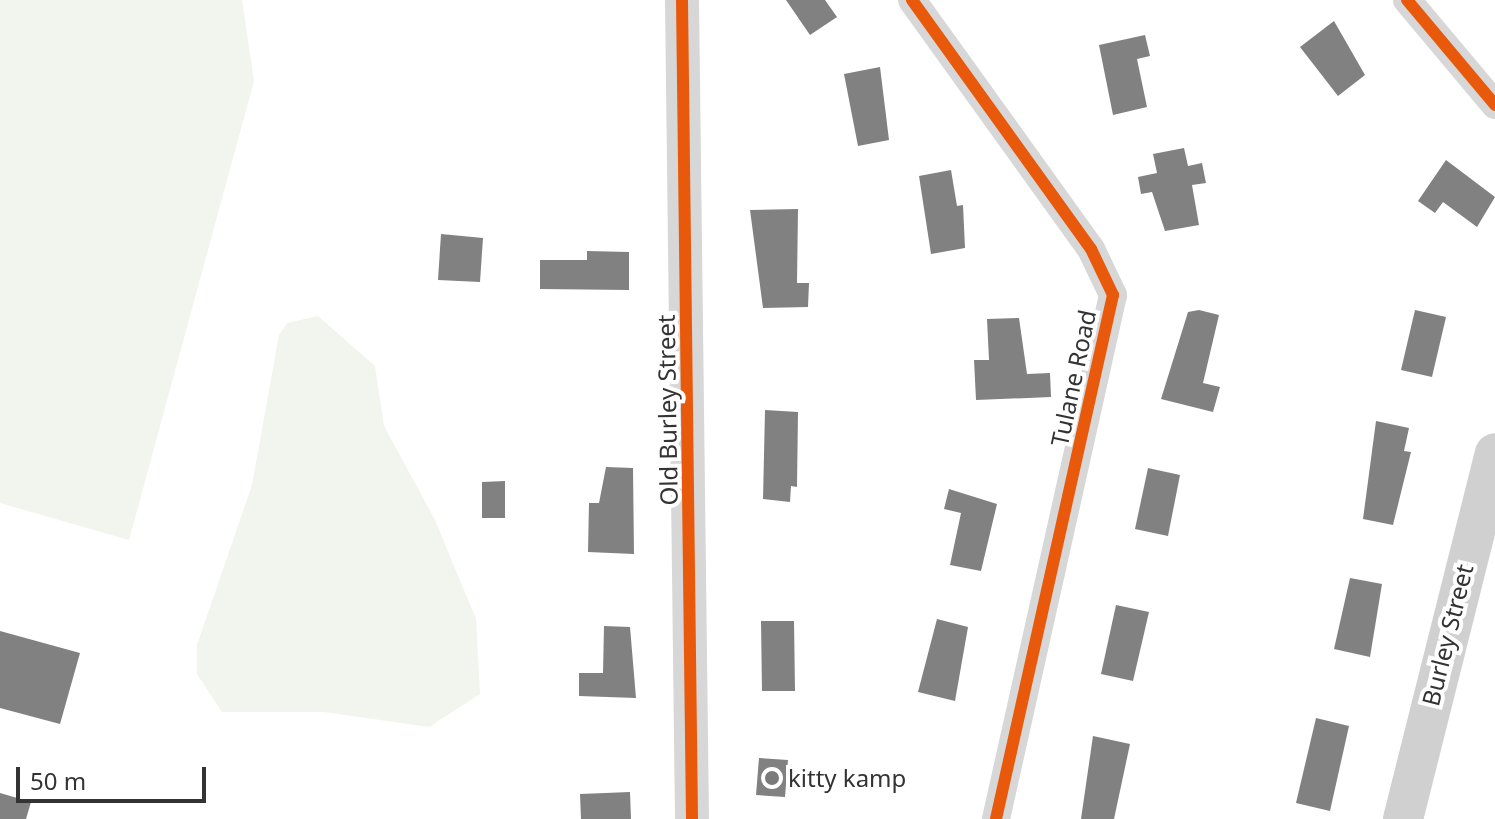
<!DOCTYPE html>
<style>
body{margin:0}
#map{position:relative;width:1495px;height:819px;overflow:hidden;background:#fff;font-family:"Noto Sans",sans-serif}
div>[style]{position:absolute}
.green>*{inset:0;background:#f1f5ed}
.building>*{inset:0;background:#818181}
.minor>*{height:28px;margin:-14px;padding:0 14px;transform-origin:14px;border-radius:14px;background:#d7d7d7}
.tertiary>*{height:34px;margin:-17px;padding:0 17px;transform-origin:17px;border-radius:17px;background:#d7d7d7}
.secondary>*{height:40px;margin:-20px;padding:0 20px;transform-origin:20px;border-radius:20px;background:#d0d0d0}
.cycleway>*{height:12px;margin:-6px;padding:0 6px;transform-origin:6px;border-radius:6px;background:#e8590c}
.dots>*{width:22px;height:22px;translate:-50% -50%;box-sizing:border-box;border:4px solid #fff;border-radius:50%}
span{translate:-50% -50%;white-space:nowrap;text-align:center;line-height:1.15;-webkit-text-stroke:8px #fff;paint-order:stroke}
.street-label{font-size:24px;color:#333}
.poi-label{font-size:24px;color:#333}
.left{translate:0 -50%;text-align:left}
.scale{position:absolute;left:16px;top:767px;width:190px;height:36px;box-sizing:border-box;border:4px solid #333;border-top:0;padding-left:10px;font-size:24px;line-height:28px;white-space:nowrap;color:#333;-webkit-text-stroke:6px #fff;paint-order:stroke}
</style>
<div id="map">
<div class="green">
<i style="clip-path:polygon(0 0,242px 0,254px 81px,129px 540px,0 503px)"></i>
<i style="clip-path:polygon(318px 316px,375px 366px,384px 426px,435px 520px,476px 619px,480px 694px,429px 727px,324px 712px,222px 712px,197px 674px,197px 645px,252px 485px,279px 335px,287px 323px)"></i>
</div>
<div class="building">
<i style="clip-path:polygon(786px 0,825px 0,837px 17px,810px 35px)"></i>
<i style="clip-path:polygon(1334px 21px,1365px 75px,1338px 96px,1300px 47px)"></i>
<i style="clip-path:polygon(1145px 35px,1150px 56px,1137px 59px,1147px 107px,1113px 115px,1099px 45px)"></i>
<i style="clip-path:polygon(880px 67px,889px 140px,858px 146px,844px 74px)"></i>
<i style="clip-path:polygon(1184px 148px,1188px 166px,1202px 163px,1206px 183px,1192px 185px,1199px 225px,1165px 231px,1152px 192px,1141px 194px,1138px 177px,1157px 173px,1153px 154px)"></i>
<i style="clip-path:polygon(1446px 160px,1495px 197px,1477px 227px,1443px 202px,1435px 213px,1418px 201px)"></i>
<i style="clip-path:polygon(951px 170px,957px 206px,963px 205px,965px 248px,931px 254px,919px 176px)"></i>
<i style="clip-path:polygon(798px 209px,797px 283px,809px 283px,808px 307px,763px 308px,750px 210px)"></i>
<i style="clip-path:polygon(441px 234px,483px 238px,480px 282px,438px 280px)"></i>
<i style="clip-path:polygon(587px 251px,629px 252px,629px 290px,540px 289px,540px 260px,587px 260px)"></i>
<i style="clip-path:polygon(1199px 310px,1219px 315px,1203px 383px,1220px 387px,1213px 412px,1161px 399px,1188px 312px)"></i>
<i style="clip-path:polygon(1415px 310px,1446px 317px,1432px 377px,1401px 370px)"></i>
<i style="clip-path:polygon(1019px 318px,1027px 374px,1050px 373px,1051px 397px,976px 400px,974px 360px,989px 360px,987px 319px)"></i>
<i style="clip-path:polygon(765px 410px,798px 412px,797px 487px,791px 486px,790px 502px,763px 499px)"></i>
<i style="clip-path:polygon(1376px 421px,1409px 428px,1404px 451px,1411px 452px,1393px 525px,1363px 519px)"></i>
<i style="clip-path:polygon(606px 467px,633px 468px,634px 554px,588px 552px,589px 503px,599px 503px)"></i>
<i style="clip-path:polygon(1148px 468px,1180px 475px,1168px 536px,1135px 529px)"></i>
<i style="clip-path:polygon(505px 481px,505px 518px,482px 518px,482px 482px)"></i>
<i style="clip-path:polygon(949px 489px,997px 504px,981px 571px,950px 565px,961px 513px,944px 509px)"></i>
<i style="clip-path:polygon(1350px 578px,1382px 584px,1370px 657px,1334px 649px)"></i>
<i style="clip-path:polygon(1116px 605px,1149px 612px,1133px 681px,1101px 674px)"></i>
<i style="clip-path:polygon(937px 619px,968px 627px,955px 701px,918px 692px)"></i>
<i style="clip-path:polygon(761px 621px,794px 621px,795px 691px,762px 691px)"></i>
<i style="clip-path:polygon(604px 626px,630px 627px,636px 698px,579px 696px,579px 673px,603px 673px)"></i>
<i style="clip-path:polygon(0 631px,80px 653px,60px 724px,0 708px)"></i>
<i style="clip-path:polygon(1316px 718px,1349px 726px,1330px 811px,1296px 803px)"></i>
<i style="clip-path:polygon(1093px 736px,1130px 744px,1114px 819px,1081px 819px)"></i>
<i style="clip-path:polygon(759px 758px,788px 760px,785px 797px,756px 795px)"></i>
<i style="clip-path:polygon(630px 792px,631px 819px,581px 819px,580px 794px)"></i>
<i style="clip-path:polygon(0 793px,31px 802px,26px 819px,0 819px)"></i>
</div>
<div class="minor">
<i style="left:912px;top:0;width:307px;rotate:54.3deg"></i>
<i style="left:1091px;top:249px;width:51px;rotate:64.4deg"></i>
<i style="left:1113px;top:295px;width:537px;rotate:102.59deg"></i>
<i style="left:1407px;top:0;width:137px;rotate:50deg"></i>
</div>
<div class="tertiary">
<i style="left:682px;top:0;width:819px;rotate:89.3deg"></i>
</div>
<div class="secondary">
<i style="left:1403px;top:819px;width:377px;rotate:-75.9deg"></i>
</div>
<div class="cycleway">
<i style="left:682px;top:0;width:819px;rotate:89.3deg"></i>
<i style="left:912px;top:0;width:307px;rotate:54.3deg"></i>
<i style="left:1091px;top:249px;width:51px;rotate:64.4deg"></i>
<i style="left:1113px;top:295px;width:537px;rotate:102.59deg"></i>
<i style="left:1407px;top:0;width:137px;rotate:50deg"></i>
</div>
<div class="dots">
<i style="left:772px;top:778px;background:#7a7a7a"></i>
</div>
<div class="street-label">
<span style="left:1073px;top:378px;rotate:-78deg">Tulane Road</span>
<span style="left:667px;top:410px;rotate:-91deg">Old Burley Street</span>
<span style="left:1447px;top:635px;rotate:-76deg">Burley Street</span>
</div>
<div class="poi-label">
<span class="left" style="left:788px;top:778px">kitty kamp</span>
</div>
<div class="scale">50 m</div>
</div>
